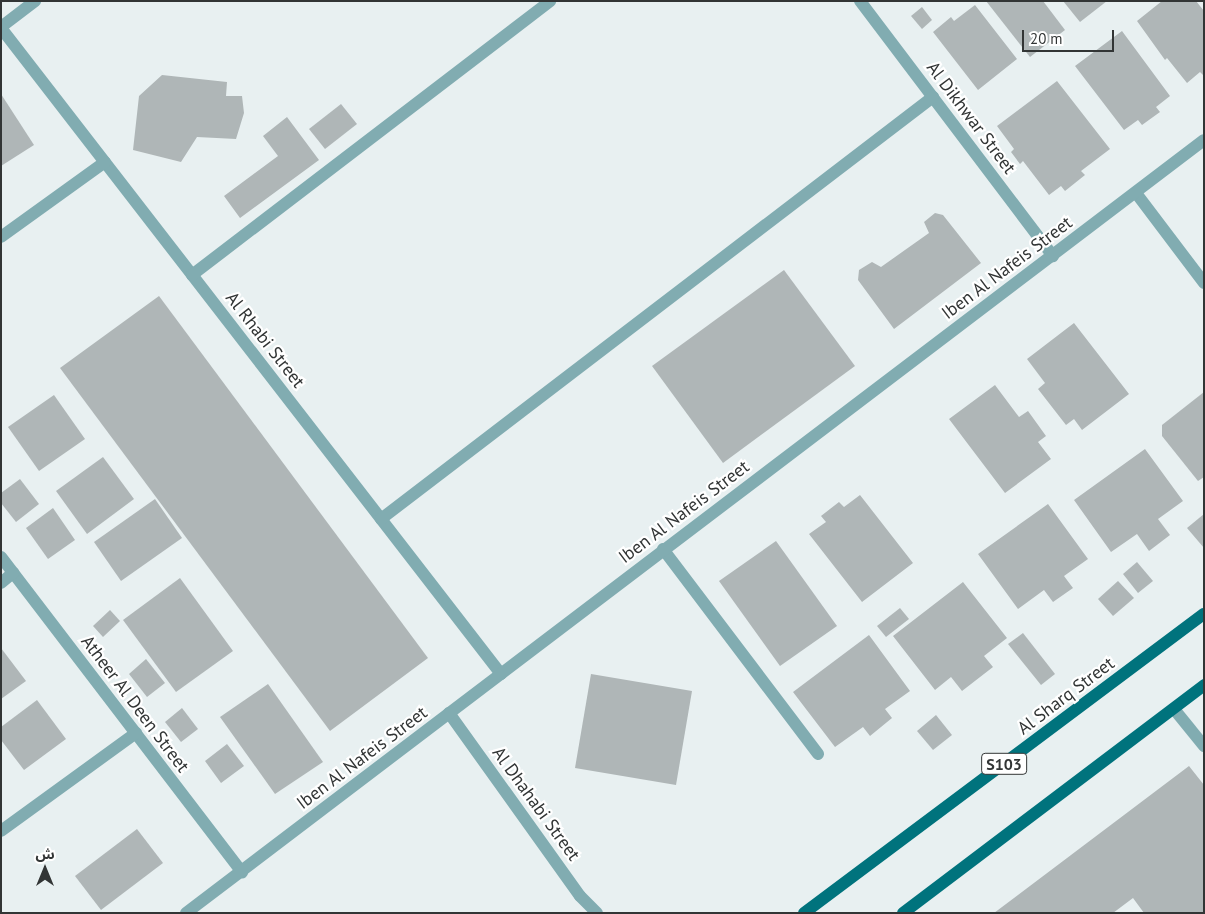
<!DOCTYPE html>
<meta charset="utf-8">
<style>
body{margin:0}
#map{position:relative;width:1205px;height:914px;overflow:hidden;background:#e8f0f1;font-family:"PT Sans","Noto Sans Arabic",sans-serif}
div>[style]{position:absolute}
.building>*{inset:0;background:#afb6b7}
.service>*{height:12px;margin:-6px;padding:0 6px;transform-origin:6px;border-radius:6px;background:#81acb1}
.minor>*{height:12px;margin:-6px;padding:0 6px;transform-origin:6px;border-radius:6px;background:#81acb1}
.primary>*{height:12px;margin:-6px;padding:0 6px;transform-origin:6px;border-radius:6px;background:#00737d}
span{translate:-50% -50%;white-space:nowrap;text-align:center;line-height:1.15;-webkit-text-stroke:4.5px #fff;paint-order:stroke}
.shield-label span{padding:1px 4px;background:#fff;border:1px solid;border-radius:4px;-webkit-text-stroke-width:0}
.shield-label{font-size:16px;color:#323535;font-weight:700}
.street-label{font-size:18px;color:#323535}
.frame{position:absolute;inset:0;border:2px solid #323535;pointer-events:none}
.north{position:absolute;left:20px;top:844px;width:50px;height:50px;-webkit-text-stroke:4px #fff;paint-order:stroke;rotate:0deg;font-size:14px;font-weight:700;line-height:20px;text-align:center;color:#323535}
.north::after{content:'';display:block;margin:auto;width:18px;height:22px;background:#323535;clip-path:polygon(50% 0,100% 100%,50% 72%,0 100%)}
.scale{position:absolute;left:1022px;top:30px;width:92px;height:22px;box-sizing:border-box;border:2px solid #323535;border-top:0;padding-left:6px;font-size:15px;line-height:18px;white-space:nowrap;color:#323535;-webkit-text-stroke:4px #fff;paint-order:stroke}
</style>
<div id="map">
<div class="building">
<i style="clip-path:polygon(986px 1px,1043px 1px,1065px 30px,1030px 57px)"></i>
<i style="clip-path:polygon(1063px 1px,1107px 1px,1080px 22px)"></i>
<i style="clip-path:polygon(1162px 1px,1196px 1px,1204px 11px,1204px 76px,1200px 72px,1187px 83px,1167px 58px,1165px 60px,1137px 21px)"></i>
<i style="clip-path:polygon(975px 5px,1017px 59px,978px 90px,933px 32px,951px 17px,954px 21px)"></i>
<i style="clip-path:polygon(922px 7px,932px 20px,922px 29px,911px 16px)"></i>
<i style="clip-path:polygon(1122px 31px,1170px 96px,1156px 107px,1160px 112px,1142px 125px,1138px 120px,1124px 130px,1075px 66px)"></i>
<i style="clip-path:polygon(162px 75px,227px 82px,226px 96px,242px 96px,244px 113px,236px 139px,197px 137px,181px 162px,133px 150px,139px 96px)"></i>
<i style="clip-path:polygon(1057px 81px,1110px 149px,1081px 171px,1085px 175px,1065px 191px,1061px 186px,1049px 195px,1023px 161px,1020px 164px,1011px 152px,1014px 149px,997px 126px)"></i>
<i style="clip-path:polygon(1px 94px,34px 145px,1px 166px)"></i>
<i style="clip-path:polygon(341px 104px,357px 124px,325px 149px,309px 129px)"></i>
<i style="clip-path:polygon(287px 117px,319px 160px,240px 218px,224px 196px,278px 156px,263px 136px)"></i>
<i style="clip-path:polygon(935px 213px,943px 215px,981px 263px,894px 329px,858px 280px,859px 270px,872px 262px,881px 267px,929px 233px,924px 222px)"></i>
<i style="clip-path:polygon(784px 270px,855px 366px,723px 463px,652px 366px)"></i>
<i style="clip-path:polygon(159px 296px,428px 658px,330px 731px,60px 368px)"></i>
<i style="clip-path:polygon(1074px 323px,1129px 394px,1082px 430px,1074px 419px,1066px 425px,1038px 389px,1045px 383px,1027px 359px)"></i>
<i style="clip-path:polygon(995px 385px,1019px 417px,1028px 411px,1046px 436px,1038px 442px,1051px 459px,1005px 493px,949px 419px)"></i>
<i style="clip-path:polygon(1204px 392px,1204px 477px,1198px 481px,1162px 436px,1162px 425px)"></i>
<i style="clip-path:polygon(54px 395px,85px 439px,39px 471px,8px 427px)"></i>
<i style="clip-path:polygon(1145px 449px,1183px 501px,1158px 519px,1170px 535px,1149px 551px,1137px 534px,1111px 552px,1074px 500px)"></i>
<i style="clip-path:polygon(103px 457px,134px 499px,87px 534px,56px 491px)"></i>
<i style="clip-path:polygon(20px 479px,39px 504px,16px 522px,1px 503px,1px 493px)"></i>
<i style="clip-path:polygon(860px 495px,913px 563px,862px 602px,809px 534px,826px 522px,821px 516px,839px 502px,844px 507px)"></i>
<i style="clip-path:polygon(155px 499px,182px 538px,121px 581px,94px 542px)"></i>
<i style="clip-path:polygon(1048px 504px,1088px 559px,1064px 576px,1073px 588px,1053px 602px,1044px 590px,1018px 609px,978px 554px)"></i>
<i style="clip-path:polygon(53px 508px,75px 540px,48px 559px,26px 528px)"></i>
<i style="clip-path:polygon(1204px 514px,1204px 548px,1187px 528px)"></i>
<i style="clip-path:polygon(776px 541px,837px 626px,780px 666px,719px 581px)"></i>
<i style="clip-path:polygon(1137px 562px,1153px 581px,1138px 593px,1123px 574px)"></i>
<i style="clip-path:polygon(180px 578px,233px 651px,176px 692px,123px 620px)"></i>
<i style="clip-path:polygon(1118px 581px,1134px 598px,1113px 616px,1098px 599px)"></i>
<i style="clip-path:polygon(963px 582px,1007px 638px,984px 656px,993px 667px,962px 691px,951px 677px,935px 690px,893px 636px)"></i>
<i style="clip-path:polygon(900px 608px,909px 619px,886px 637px,877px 626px)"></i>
<i style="clip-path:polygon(110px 610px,120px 621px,103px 637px,93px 626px)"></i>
<i style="clip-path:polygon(1023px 633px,1055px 674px,1041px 685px,1008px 644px)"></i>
<i style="clip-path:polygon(869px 635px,910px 691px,885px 709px,892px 718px,870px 736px,863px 727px,835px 747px,793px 692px)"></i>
<i style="clip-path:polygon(1px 648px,26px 681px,1px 699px)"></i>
<i style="clip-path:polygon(146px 659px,165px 683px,147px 697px,129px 674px)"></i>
<i style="clip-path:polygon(591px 674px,692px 691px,676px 785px,575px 768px)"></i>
<i style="clip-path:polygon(268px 684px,323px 762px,275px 794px,220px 717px)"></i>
<i style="clip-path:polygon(37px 700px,66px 739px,24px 770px,1px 740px,1px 727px)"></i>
<i style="clip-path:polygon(182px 708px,198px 729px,181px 742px,165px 722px)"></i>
<i style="clip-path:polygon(936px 715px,952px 735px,933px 750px,917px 731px)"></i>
<i style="clip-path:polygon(227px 744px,244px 766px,221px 783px,205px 761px)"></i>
<i style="clip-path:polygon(1189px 766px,1204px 785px,1204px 913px,1144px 913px,1133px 898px,1113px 913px,994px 913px)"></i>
<i style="clip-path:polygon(137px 829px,163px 863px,101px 910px,75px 876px)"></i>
</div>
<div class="service">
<i style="left:663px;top:549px;width:257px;rotate:52.9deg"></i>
</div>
<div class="minor">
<i style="left:860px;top:1px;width:320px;rotate:52.9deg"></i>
<i style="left:1px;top:27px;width:43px;rotate:-37.4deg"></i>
<i style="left:1px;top:28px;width:817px;rotate:52.26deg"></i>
<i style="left:1136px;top:193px;width:113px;rotate:52.9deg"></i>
<i style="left:1px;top:237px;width:128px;rotate:-35.8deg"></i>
<i style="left:192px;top:275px;width:451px;rotate:-37.4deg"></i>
<i style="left:381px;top:519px;width:695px;rotate:-37.4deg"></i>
<i style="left:1px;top:557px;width:397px;rotate:52.6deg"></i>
<i style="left:1px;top:583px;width:16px;rotate:-40deg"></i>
<i style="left:1174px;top:709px;width:48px;rotate:51deg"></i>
<i style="left:449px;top:713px;width:225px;rotate:54.4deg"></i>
<i style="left:580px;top:896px;width:24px;rotate:45deg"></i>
<i style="left:1px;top:831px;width:167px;rotate:-36deg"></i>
<i style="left:186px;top:913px;width:1278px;rotate:-37.21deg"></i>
</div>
<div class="primary">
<i style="left:804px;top:913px;width:499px;rotate:-36.8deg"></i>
<i style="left:903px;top:913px;width:378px;rotate:-37.1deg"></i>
</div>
<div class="shield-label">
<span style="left:1004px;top:764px">S103</span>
</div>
<div class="street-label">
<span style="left:971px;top:118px;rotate:53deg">Al Dikhwar Street</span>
<span style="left:1007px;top:268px;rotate:-37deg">Iben Al Nafeis Street</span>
<span style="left:265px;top:340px;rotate:52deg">Al Rhabi Street</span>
<span style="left:684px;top:512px;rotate:-37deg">Iben Al Nafeis Street</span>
<span style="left:1066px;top:696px;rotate:-37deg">Al Sharq Street</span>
<span style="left:135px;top:704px;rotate:53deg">Atheer Al Deen Street</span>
<span style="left:362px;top:758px;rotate:-37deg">Iben Al Nafeis Street</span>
<span style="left:536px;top:804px;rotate:54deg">Al Dhahabi Street</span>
</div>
<div class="frame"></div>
<div class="north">ش</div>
<div class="scale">20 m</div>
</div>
